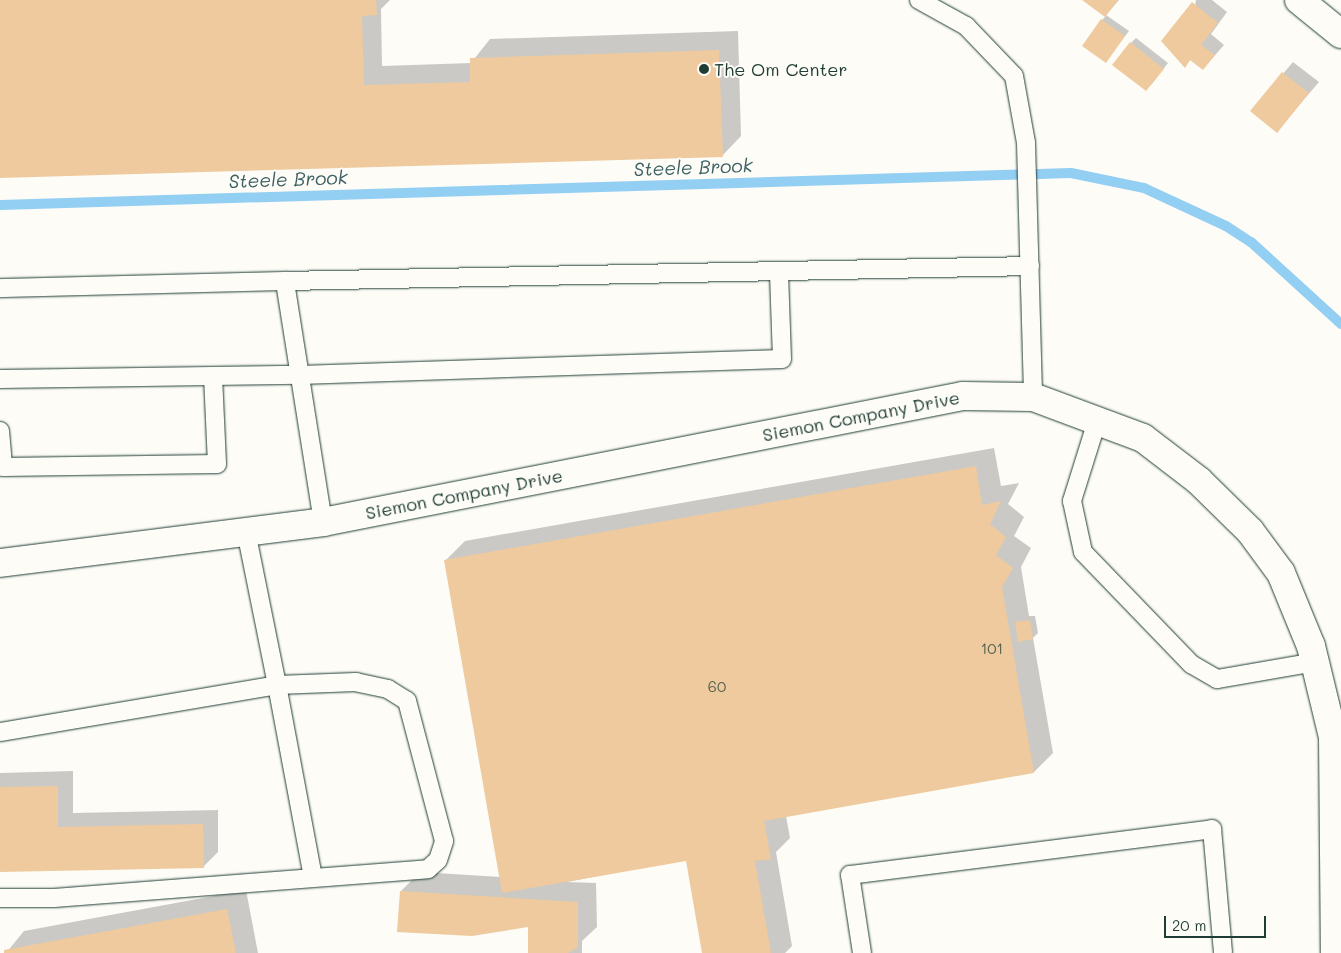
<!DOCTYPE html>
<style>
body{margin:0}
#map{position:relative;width:1341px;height:953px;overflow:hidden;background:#fdfcf7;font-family:Mali,sans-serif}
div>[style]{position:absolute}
.shadow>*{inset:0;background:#0003}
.stream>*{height:10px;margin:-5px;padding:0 5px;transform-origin:5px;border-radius:5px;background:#93cef3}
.building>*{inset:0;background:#eeca9e}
.roads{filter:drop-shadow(0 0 1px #1f3d34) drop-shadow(0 0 1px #1f3d34)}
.lane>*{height:18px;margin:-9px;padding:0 9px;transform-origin:9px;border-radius:9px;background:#fdfcf7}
.street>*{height:28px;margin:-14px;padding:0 14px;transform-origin:14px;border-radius:14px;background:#fdfcf7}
.dots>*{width:14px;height:14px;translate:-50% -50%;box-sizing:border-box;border:2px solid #fdfcf7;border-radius:50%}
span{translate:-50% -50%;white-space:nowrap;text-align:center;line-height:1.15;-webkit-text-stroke:4px #fdfcf7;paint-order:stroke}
.number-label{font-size:15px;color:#53604e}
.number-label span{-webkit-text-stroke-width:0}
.poi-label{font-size:18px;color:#1f3d34}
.left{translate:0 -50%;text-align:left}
.street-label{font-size:18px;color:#1f3d34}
.water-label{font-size:19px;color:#3c6164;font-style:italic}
.scale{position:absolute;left:1164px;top:916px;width:102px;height:22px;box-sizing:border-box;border:2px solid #1f3d34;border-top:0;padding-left:6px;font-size:15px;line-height:18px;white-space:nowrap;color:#1f3d34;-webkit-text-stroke:4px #fdfcf7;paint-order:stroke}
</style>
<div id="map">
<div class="shadow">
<i style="clip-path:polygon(0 0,390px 0,381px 9px,382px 66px,471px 63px,490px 39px,738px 31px,741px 136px,722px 156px,0 177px)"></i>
<i style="clip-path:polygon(1084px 0,1119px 0,1106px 15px,1129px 31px,1106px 61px,1102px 20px,1106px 16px)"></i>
<i style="clip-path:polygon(1196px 0,1212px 0,1227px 12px,1211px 34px,1224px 45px,1203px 69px,1191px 59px,1185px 66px)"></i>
<i style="clip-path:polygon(1136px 38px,1168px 63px,1151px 85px,1131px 43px)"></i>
<i style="clip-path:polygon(1293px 62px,1319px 82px,1277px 131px,1252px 110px)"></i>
<i style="clip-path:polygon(994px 448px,1001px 486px,1019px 483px,1008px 504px,1024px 517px,1014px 536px,1031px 548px,1021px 567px,1029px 616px,1035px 616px,1038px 633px,1033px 638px,1053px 753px,1034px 772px,786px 816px,790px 838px,776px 852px,792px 946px,785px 953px,703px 953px,687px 859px,567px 882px,596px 883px,597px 927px,582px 941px,582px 953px,529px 953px,529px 926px,401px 891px,420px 872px,501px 877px,446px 560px,465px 541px)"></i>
<i style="clip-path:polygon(73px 771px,73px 813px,218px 810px,218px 852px,203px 867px,0 871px,0 773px)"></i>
<i style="clip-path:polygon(246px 890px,258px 953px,6px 953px,24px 931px)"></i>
</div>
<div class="stream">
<i style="left:0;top:205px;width:1071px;rotate:-1.71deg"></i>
<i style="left:1071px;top:173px;width:75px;rotate:11.6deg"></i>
<i style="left:1144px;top:188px;width:90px;rotate:24.9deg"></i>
<i style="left:1226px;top:226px;width:30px;rotate:33deg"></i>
<i style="left:1251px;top:242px;width:122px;rotate:42.3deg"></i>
</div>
<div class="building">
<i style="clip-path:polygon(0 0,376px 0,377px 15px,362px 16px,364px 85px,470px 82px,470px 58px,719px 50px,723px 157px,0 178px)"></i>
<i style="clip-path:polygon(1082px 0,1118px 0,1105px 17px)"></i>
<i style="clip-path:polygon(1192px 2px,1218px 23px,1201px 45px,1215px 55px,1203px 70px,1190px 60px,1185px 68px,1161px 41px)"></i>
<i style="clip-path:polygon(1101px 19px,1125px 36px,1106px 63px,1082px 46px)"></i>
<i style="clip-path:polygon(1130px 42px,1164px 69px,1146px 91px,1112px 65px)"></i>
<i style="clip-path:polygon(1282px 72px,1309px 93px,1277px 133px,1250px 111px)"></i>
<i style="clip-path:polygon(976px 466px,982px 505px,1001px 501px,990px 524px,1006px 537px,996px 555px,1013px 568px,1002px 587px,1034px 773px,764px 821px,771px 859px,755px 861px,771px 953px,702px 953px,686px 861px,502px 893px,444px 560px)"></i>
<i style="clip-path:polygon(1030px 620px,1033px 639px,1018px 642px,1015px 622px)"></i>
<i style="clip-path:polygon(58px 786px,58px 827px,203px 824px,204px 868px,0 872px,0 787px)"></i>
<i style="clip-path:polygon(400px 891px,578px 902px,578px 947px,568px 953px,528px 953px,528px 927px,472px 936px,397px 932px)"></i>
<i style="clip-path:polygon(227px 909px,236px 953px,4px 953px,4px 950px)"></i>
</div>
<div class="roads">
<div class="lane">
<i style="left:919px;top:0;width:54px;rotate:29deg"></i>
<i style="left:966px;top:26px;width:69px;rotate:46.2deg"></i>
<i style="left:1014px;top:76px;width:68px;rotate:79.8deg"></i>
<i style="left:1026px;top:143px;width:254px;rotate:88.4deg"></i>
<i style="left:0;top:288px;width:285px;rotate:-1.4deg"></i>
<i style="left:0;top:379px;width:300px;rotate:-0.8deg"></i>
<i style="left:300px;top:375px;width:482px;rotate:-1.9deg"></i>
<i style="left:782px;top:359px;width:88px;rotate:-92deg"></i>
<i style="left:1097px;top:421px;width:84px;rotate:107.4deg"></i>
<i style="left:1072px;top:501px;width:52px;rotate:77.8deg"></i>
<i style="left:1083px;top:552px;width:156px;rotate:46deg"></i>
<i style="left:1191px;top:664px;width:30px;rotate:30deg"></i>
<i style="left:1217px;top:679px;width:99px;rotate:-9.8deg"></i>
<i style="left:0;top:431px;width:36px;rotate:85deg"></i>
<i style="left:3px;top:467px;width:214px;rotate:-0.8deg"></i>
<i style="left:217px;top:464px;width:87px;rotate:-92.6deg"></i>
<i style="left:323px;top:522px;width:244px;rotate:-99deg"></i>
<i style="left:285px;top:281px;width:745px;rotate:-1.15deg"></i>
<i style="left:0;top:732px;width:281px;rotate:-9.6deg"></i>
<i style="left:277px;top:685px;width:157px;rotate:-101.4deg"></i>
<i style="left:0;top:898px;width:54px"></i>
<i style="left:54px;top:898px;width:375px;rotate:-4.4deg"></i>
<i style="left:428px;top:869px;width:13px;rotate:-42deg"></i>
<i style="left:438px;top:860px;width:20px;rotate:-72deg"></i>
<i style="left:444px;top:841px;width:145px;rotate:-104.8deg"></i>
<i style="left:407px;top:701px;width:22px;rotate:-148deg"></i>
<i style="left:388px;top:689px;width:33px;rotate:-168deg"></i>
<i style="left:356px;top:682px;width:79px;rotate:177.8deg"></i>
<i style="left:277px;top:685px;width:196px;rotate:79.4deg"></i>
<i style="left:862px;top:953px;width:79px;rotate:-98.7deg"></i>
<i style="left:850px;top:875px;width:365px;rotate:-7.2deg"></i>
<i style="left:1212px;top:829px;width:124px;rotate:84.9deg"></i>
</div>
<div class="street">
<i style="left:1299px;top:0;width:54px;rotate:39deg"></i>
<i style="left:0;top:563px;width:326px;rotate:-7.2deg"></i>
<i style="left:323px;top:522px;width:652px;rotate:-11.14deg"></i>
<i style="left:963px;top:396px;width:70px;rotate:0.8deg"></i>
<i style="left:1033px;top:397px;width:117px;rotate:20.4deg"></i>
<i style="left:1143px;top:438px;width:71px;rotate:37.5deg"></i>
<i style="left:1199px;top:481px;width:71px;rotate:44.4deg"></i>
<i style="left:1250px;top:531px;width:52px;rotate:53.6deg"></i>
<i style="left:1281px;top:573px;width:79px;rotate:67.7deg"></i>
<i style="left:1311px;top:646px;width:94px;rotate:76.4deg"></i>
<i style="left:1333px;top:737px;width:216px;rotate:89.5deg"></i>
</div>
</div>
<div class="dots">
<i style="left:704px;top:69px;background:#1f3d34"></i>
</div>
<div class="number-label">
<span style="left:992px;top:649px">101</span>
<span style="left:717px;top:687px">60</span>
</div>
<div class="poi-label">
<span class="left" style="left:714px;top:69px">The Om Center</span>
</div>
<div class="street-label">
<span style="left:861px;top:416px;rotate:-11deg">Siemon Company Drive</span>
<span style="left:464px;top:494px;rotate:-11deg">Siemon Company Drive</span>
</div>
<div class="water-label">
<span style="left:693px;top:167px;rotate:-2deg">Steele Brook</span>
<span style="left:288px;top:179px;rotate:-2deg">Steele Brook</span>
</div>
<div class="scale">20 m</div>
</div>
